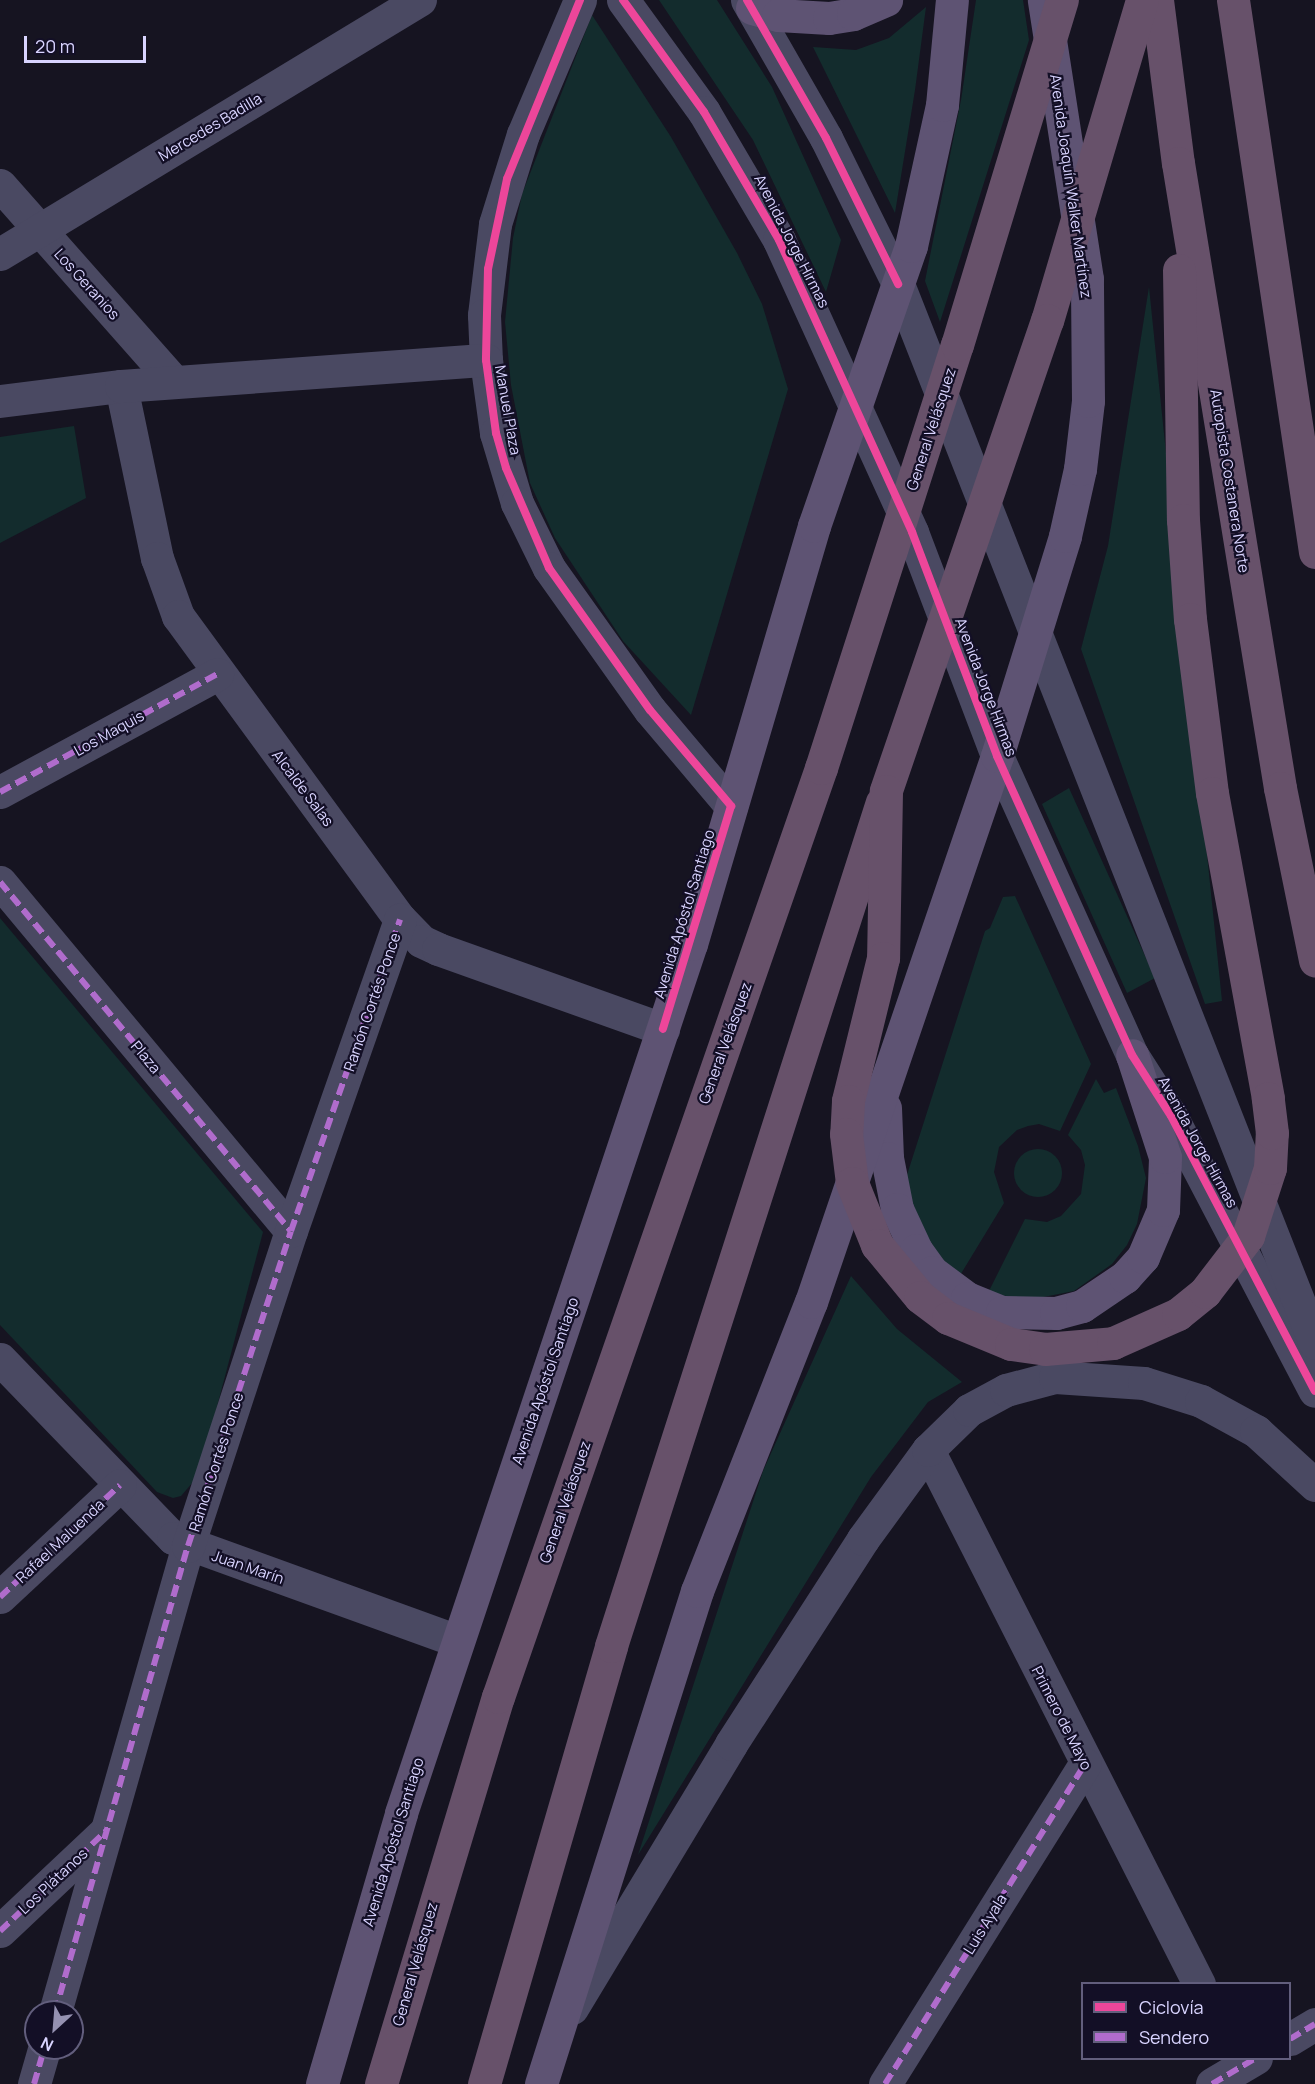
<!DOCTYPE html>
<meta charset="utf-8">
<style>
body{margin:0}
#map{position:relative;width:1315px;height:2084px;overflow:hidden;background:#161421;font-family:Manrope,sans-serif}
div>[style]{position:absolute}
.green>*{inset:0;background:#132c2d}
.round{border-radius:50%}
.minor>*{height:33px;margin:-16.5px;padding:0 16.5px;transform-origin:16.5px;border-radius:16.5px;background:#4a4962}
.major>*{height:33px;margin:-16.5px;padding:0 16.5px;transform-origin:16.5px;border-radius:16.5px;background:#5e5373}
.highway>*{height:33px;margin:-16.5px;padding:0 16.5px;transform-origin:16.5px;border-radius:16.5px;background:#67516a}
.highway-bridge>*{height:33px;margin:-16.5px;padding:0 16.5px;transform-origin:16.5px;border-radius:16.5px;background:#67516a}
.quiet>*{height:6px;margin-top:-3px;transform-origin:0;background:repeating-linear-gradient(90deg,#b06ccc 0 12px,transparent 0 18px)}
.cycleway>*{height:8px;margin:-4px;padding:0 4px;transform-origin:4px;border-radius:4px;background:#ed469a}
span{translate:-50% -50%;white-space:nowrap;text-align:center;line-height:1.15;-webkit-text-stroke:4.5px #130f26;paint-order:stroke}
.street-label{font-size:15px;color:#d9d4ff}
.legend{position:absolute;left:1081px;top:1982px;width:210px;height:78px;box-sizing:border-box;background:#130f26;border:2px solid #625e7d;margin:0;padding:8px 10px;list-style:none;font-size:18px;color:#d9d4ff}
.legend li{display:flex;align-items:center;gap:12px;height:30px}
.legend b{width:30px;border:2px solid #625e7d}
.north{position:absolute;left:24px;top:2000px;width:60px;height:60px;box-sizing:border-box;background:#130f26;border:2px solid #625e7d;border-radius:50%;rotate:206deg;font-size:16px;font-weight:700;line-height:24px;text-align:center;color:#d9d4ff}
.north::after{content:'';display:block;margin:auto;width:21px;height:27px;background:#9591b1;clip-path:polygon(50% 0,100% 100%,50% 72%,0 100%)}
.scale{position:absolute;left:24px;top:36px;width:122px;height:27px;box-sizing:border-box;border:3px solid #d9d4ff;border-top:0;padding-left:8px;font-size:18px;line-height:21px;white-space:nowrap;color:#d9d4ff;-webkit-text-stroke:4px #130f26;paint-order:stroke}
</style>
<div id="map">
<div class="green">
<i style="clip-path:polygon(659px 0,717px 0,772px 87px,841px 240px,826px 292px,753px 140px)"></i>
<i style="clip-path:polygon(976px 0,1023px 0,1029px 40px,940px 322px,925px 281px,961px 100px)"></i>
<i style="clip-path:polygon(926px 7px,915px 90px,895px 213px,813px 47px,856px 50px,889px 38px)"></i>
<i style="clip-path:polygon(592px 15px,671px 137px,737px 253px,762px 304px,788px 389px,691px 715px,623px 641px,555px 538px,530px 483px,511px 385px,505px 322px,513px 238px,522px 194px)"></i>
<i style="clip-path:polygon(1149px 287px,1222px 1001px,1205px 1004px,1081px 649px,1108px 546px)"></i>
<i style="clip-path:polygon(74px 426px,86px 498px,0 543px,0 437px)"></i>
<i style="clip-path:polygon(1069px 788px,1155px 978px,1127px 993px,1042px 804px)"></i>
<i style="clip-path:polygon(1015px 896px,1091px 1064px,1060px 1131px,1039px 1124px,1028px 1126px,1017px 1130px,999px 1147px,994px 1172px,1004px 1203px,959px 1277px,941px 1265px,915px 1225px,906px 1178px,985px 931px,990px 928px,1003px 897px)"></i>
<i style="clip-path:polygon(0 918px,263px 1232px,199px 1475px,181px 1496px,173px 1498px,157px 1492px,0 1325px)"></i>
<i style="clip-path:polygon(1096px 1079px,1104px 1093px,1116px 1088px,1138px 1146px,1146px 1178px,1137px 1224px,1127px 1245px,1112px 1264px,1074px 1291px,1028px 1300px,988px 1293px,1025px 1219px,1047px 1222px,1061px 1216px,1081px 1194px,1085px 1165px,1081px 1150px,1068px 1135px)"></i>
<i class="round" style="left:1014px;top:1149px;width:48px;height:48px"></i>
<i style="clip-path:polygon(851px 1276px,897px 1329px,962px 1382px,928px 1402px,871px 1477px,638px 1855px,763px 1471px)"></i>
</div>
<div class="minor">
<i style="left:580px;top:0;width:146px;rotate:113deg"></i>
<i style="left:523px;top:134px;width:94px;rotate:107.3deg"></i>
<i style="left:495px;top:224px;width:92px;rotate:96.9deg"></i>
<i style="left:484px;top:315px;width:45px;rotate:87.5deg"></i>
<i style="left:486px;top:360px;width:74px;rotate:82.2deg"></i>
<i style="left:496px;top:433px;width:73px;rotate:73.3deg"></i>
<i style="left:517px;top:503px;width:72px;rotate:63.8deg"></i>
<i style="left:549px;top:568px;width:174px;rotate:54.6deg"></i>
<i style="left:650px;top:710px;width:126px;rotate:49.8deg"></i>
<i style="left:623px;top:0;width:138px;rotate:54.1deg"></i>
<i style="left:704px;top:112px;width:148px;rotate:59.6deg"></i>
<i style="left:779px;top:240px;width:321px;rotate:65.5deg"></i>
<i style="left:912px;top:532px;width:240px;rotate:69.2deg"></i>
<i style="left:997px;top:756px;width:328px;rotate:65.7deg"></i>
<i style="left:1132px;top:1055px;width:72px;rotate:57.4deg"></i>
<i style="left:1171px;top:1116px;width:310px;rotate:62.4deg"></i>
<i style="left:747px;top:0;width:159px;rotate:60.2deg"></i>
<i style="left:826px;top:138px;width:163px;rotate:63.7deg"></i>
<i style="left:898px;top:284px;width:1138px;rotate:68.51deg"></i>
<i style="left:0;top:185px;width:263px;rotate:48.5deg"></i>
<i style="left:0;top:254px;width:491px;rotate:-31.2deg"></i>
<i style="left:121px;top:386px;width:176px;rotate:78.2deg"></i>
<i style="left:157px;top:558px;width:62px;rotate:70.1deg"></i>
<i style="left:178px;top:616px;width:376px;rotate:53.8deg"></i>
<i style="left:400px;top:919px;width:30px;rotate:46deg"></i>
<i style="left:421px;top:941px;width:19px;rotate:25deg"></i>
<i style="left:438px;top:949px;width:239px;rotate:19.6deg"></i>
<i style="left:0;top:401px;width:122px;rotate:-7.1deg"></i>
<i style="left:121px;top:386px;width:366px;rotate:-4.1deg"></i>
<i style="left:0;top:792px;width:247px;rotate:-28.5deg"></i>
<i style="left:0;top:882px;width:454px;rotate:50.2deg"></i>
<i style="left:0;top:1359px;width:249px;rotate:46deg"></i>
<i style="left:173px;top:1538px;width:302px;rotate:19.9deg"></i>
<i style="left:928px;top:1450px;width:599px;rotate:63.09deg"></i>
<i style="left:0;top:1597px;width:164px;rotate:-43deg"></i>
<i style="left:0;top:1931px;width:144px;rotate:-43.3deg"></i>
<i style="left:572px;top:2008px;width:308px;rotate:-58.9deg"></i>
<i style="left:731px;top:1744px;width:244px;rotate:-57.2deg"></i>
<i style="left:863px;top:1539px;width:110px;rotate:-53.9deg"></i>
<i style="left:928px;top:1450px;width:57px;rotate:-44.3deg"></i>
<i style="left:969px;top:1410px;width:42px;rotate:-28.4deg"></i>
<i style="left:1006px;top:1390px;width:51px;rotate:-14.9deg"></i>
<i style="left:1055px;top:1377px;width:89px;rotate:3.9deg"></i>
<i style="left:1144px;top:1383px;width:60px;rotate:17.5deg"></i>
<i style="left:1201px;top:1401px;width:63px;rotate:28.6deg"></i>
<i style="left:1256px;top:1431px;width:80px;rotate:42.5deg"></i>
<i style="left:55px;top:2012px;width:485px;rotate:-74.1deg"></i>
<i style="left:188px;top:1546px;width:331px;rotate:-71.9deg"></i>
<i style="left:291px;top:1231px;width:330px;rotate:-70.7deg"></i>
<i style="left:1290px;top:2039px;width:29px;rotate:-31deg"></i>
<i style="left:34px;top:2084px;width:37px;rotate:-74deg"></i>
<i style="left:885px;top:2084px;width:377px;rotate:-58deg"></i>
<i style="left:1212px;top:2084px;width:51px;rotate:-30.6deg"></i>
</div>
<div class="major">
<i style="left:752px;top:8px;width:27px;rotate:15deg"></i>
<i style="left:778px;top:15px;width:51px;rotate:3.4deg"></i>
<i style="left:829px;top:18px;width:24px;rotate:-9deg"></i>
<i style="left:853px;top:14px;width:36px;rotate:-23deg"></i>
<i style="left:885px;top:1108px;width:50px;rotate:87.7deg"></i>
<i style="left:887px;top:1158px;width:52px;rotate:78.9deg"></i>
<i style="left:897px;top:1209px;width:45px;rotate:65.1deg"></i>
<i style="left:916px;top:1250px;width:27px;rotate:54deg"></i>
<i style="left:932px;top:1272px;width:44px;rotate:36.6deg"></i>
<i style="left:967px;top:1298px;width:38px;rotate:22deg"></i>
<i style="left:1002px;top:1312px;width:54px;rotate:1.1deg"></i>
<i style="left:1056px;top:1313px;width:27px;rotate:-15deg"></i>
<i style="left:1082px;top:1306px;width:52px;rotate:-34deg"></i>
<i style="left:1125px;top:1277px;width:27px;rotate:-48deg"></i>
<i style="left:1143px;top:1257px;width:51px;rotate:-66.9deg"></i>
<i style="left:1163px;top:1210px;width:53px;rotate:-87.8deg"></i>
<i style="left:1165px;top:1157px;width:107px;rotate:-107.9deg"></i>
<i style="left:322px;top:2084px;width:282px;rotate:-73.7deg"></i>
<i style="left:401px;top:1813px;width:916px;rotate:-71.55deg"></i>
<i style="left:691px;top:944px;width:436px;rotate:-73.6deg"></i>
<i style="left:814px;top:526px;width:296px;rotate:-70.9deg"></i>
<i style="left:911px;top:246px;width:144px;rotate:-77.6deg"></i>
<i style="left:942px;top:105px;width:105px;rotate:-84.6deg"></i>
<i style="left:541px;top:2084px;width:517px;rotate:-72.44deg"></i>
<i style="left:697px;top:1591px;width:311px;rotate:-68.5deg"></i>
<i style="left:811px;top:1302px;width:577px;rotate:-71.19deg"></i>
<i style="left:997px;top:756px;width:230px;rotate:-72.8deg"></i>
<i style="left:1065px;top:536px;width:69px;rotate:-77.4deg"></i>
<i style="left:1080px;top:469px;width:68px;rotate:-83.3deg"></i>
<i style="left:1088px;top:401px;width:122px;rotate:-90.5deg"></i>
<i style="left:1087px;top:279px;width:282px;rotate:-98.8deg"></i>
</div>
<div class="highway">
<i style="left:1157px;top:0;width:164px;rotate:82.7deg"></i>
<i style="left:1178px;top:163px;width:633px;rotate:80.73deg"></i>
<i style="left:1280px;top:788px;width:176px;rotate:78.5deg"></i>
<i style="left:1233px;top:0;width:558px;rotate:81.55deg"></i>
<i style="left:1179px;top:270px;width:250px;rotate:89.1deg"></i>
<i style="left:1183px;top:520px;width:99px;rotate:86deg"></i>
<i style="left:1190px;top:619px;width:175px;rotate:82.8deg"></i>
<i style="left:1212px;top:793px;width:310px;rotate:79.6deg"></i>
<i style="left:381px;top:2084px;width:404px;rotate:-73.2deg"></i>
<i style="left:498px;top:1697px;width:984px;rotate:-70.83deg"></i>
<i style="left:484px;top:2084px;width:456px;rotate:-73.8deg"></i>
<i style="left:611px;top:1646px;width:886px;rotate:-72.2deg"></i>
</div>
<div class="highway-bridge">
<i style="left:1142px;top:0;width:334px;rotate:106.5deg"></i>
<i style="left:1047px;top:320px;width:498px;rotate:108.9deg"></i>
<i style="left:886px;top:791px;width:167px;rotate:91deg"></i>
<i style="left:883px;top:958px;width:147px;rotate:103.8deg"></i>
<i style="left:848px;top:1101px;width:33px;rotate:93deg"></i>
<i style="left:846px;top:1134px;width:49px;rotate:83deg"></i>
<i style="left:852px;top:1183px;width:67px;rotate:68deg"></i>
<i style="left:877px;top:1245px;width:67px;rotate:50.4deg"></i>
<i style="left:920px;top:1297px;width:35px;rotate:37deg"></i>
<i style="left:948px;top:1318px;width:68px;rotate:22.4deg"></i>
<i style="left:1011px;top:1344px;width:34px;rotate:8deg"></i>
<i style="left:1045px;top:1349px;width:68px;rotate:-5deg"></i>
<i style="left:1113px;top:1343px;width:71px;rotate:-24deg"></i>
<i style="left:1178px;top:1314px;width:35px;rotate:-39deg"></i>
<i style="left:1205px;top:1292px;width:71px;rotate:-52.5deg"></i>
<i style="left:1248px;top:1236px;width:71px;rotate:-72.1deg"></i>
<i style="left:1270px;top:1168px;width:35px;rotate:-87deg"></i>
<i style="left:1272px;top:1133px;width:35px;rotate:-97deg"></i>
<i style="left:821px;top:768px;width:444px;rotate:-72.2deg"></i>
<i style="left:957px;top:345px;width:361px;rotate:-73.1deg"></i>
</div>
<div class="quiet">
<i style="left:0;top:792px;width:247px;rotate:-28.5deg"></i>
<i style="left:0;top:882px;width:454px;rotate:50.2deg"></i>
<i style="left:0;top:1597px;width:164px;rotate:-43deg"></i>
<i style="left:0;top:1931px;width:147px;rotate:-43.3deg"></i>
<i style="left:55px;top:2012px;width:485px;rotate:-74.1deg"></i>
<i style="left:188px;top:1546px;width:331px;rotate:-71.9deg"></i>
<i style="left:291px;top:1231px;width:330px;rotate:-70.7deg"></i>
<i style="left:1290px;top:2039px;width:29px;rotate:-31deg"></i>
<i style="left:34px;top:2084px;width:37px;rotate:-74deg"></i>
<i style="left:885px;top:2084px;width:377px;rotate:-58deg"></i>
<i style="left:1212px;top:2084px;width:51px;rotate:-30.6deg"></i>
</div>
<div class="cycleway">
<i style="left:580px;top:0;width:193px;rotate:112.2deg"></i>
<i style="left:507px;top:179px;width:92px;rotate:101.9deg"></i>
<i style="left:488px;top:269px;width:91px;rotate:91.3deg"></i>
<i style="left:486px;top:360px;width:74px;rotate:82.2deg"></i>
<i style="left:496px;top:433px;width:36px;rotate:74deg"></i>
<i style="left:506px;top:468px;width:109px;rotate:66.7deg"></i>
<i style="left:549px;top:568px;width:174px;rotate:54.6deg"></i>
<i style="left:650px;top:710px;width:126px;rotate:49.8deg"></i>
<i style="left:731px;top:806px;width:233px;rotate:107deg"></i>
<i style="left:623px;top:0;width:138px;rotate:54.1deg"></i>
<i style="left:704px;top:112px;width:148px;rotate:59.6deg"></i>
<i style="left:779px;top:240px;width:321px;rotate:65.5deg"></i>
<i style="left:912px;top:532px;width:240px;rotate:69.2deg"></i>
<i style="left:997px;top:756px;width:328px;rotate:65.7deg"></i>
<i style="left:1132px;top:1055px;width:72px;rotate:57.4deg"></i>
<i style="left:1171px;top:1116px;width:310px;rotate:62.4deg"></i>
<i style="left:747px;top:0;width:159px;rotate:60.2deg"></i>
<i style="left:826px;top:138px;width:163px;rotate:63.7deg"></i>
</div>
<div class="street-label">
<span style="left:210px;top:127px;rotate:-31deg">Mercedes Badilla</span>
<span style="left:1071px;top:186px;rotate:82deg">Avenida Joaquín Walker Martínez</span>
<span style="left:792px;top:241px;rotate:63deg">Avenida Jorge Hirmas</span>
<span style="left:87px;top:284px;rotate:48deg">Los Geranios</span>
<span style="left:508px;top:410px;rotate:80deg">Manuel Plaza</span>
<span style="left:931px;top:429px;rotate:-72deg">General Velásquez</span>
<span style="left:1230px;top:481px;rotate:81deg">Autopista Costanera Norte</span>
<span style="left:986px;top:687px;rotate:69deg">Avenida Jorge Hirmas</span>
<span style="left:109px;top:733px;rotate:-29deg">Los Maquis</span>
<span style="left:303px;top:788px;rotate:53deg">Alcalde Salas</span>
<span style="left:684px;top:914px;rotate:-73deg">Avenida Apóstol Santiago</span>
<span style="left:372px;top:1002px;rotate:-71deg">Ramón Cortés Ponce</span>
<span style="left:725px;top:1043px;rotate:-70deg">General Velásquez</span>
<span style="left:146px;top:1057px;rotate:50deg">Plaza</span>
<span style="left:1198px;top:1142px;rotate:61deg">Avenida Jorge Hirmas</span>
<span style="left:545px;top:1381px;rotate:-71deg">Avenida Apóstol Santiago</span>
<span style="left:216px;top:1462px;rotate:-72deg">Ramón Cortés Ponce</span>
<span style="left:565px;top:1502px;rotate:-71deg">General Velásquez</span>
<span style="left:60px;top:1541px;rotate:-43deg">Rafael Maluenda</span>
<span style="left:248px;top:1567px;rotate:19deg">Juan Marín</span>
<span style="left:1062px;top:1718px;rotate:63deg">Primero de Mayo</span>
<span style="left:393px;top:1842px;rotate:-73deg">Avenida Apóstol Santiago</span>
<span style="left:53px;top:1881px;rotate:-43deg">Los Plátanos</span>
<span style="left:985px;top:1924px;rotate:-58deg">Luis Ayala</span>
<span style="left:415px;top:1964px;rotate:-74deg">General Velásquez</span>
</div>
<ul class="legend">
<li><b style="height:8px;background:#ed469a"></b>Ciclovía</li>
<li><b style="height:8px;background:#b06ccc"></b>Sendero</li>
</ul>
<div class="north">N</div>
<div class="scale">20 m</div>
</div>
